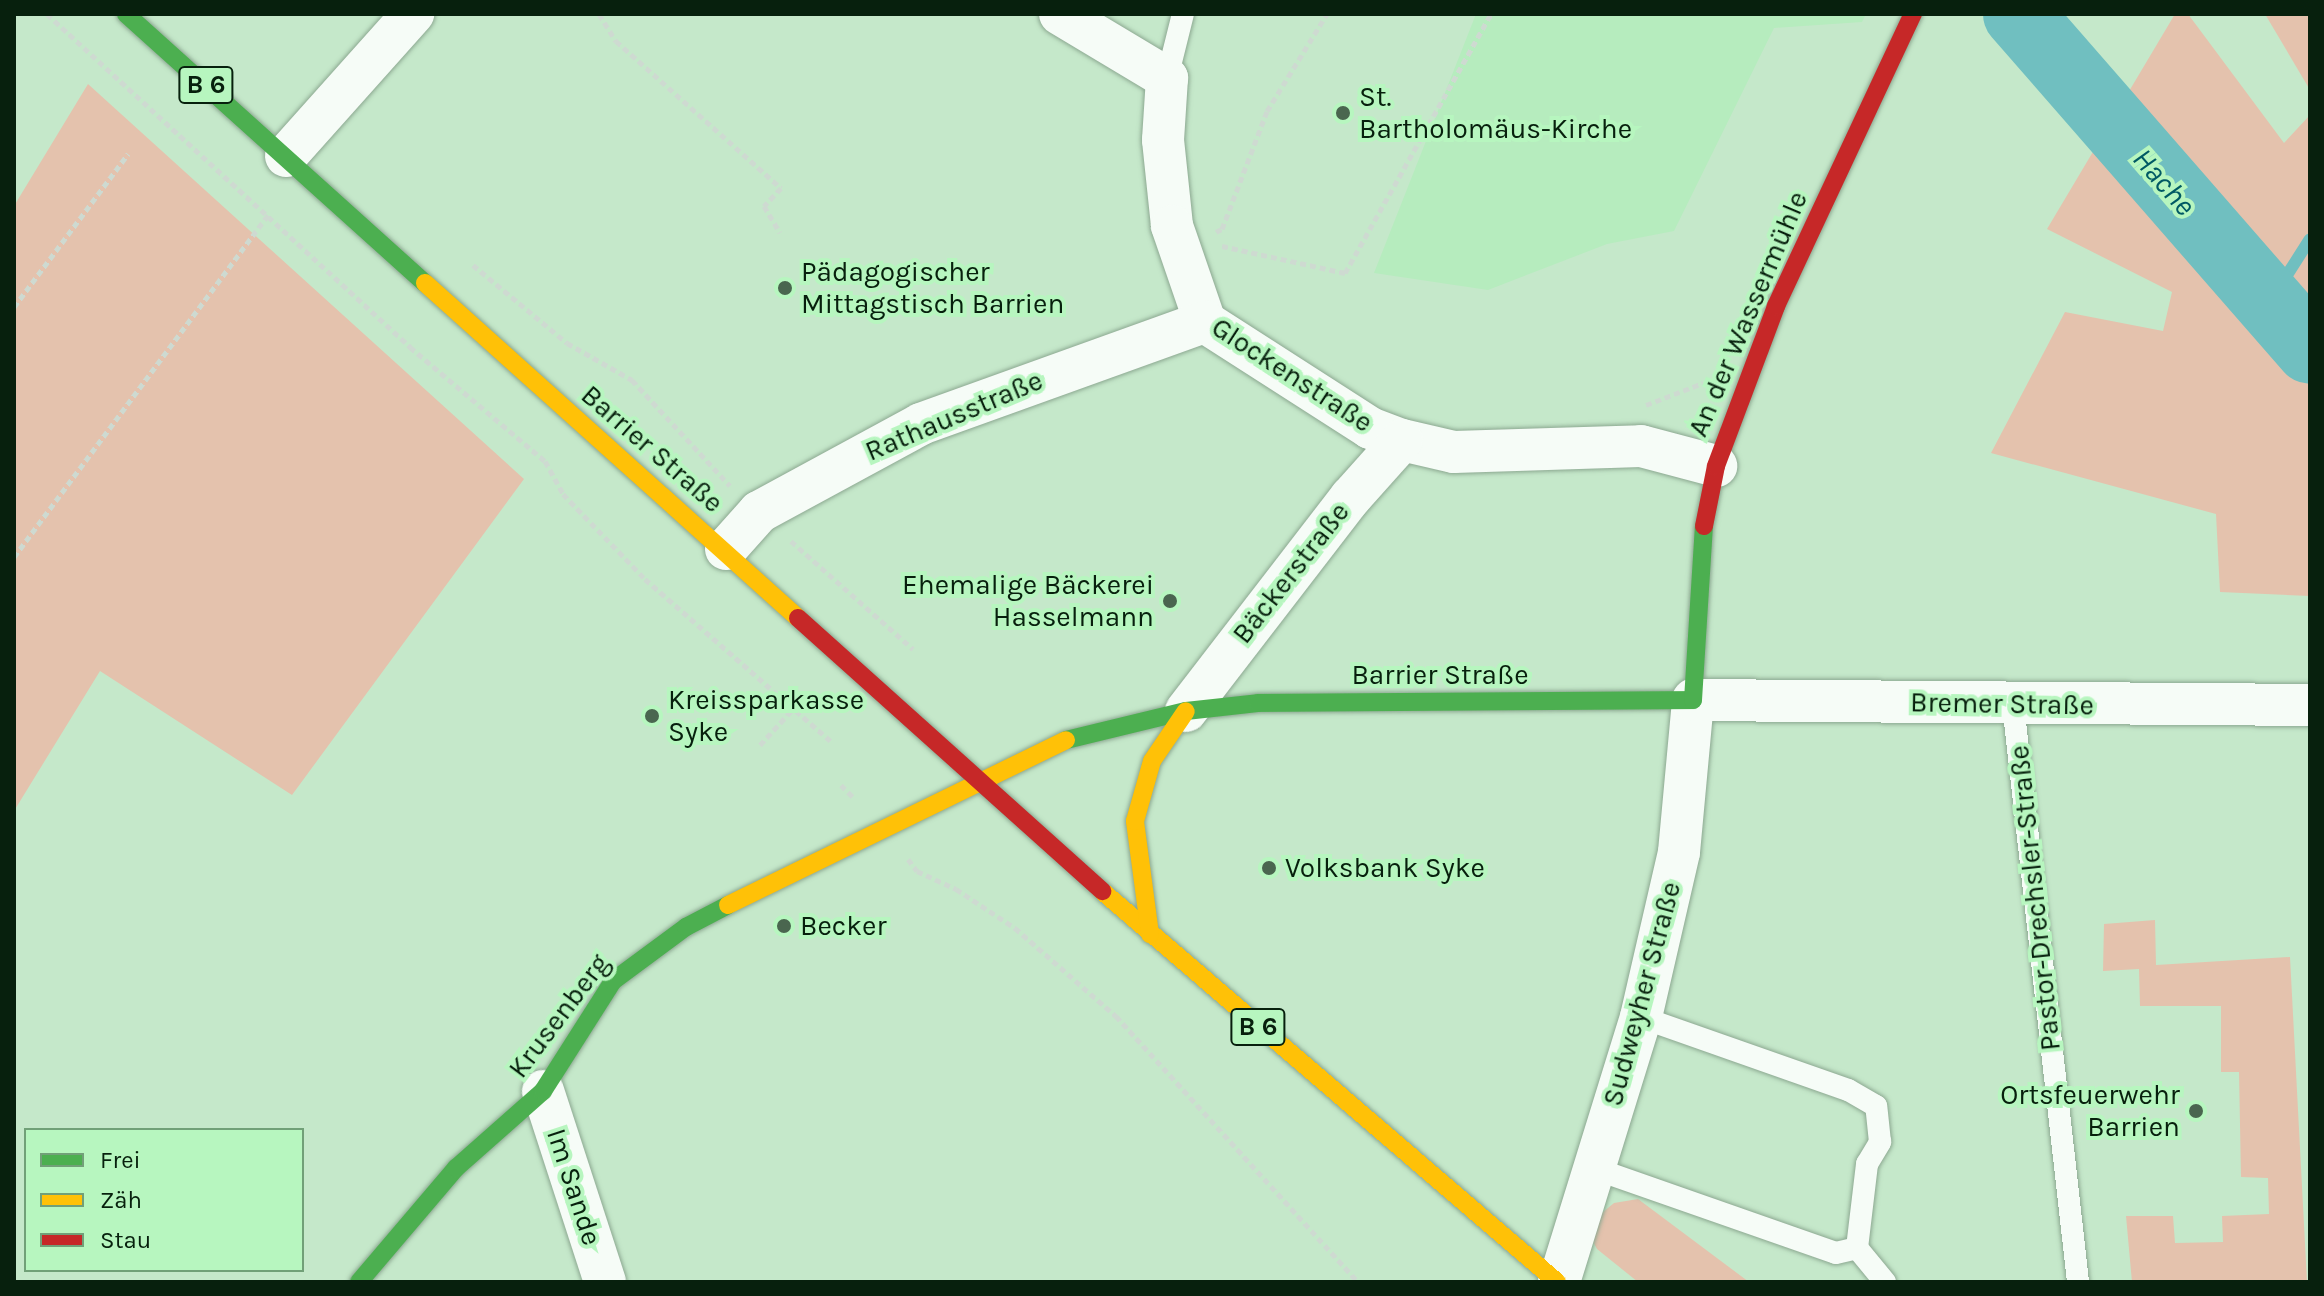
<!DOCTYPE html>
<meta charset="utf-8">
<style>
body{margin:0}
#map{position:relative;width:2324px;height:1296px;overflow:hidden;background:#c5e8ca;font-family:Karla,sans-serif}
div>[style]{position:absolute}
.built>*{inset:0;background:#b6ecbe}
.green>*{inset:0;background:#e4c2ad}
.stream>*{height:12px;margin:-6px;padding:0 6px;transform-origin:6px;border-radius:6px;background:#70bfc0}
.river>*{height:70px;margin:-35px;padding:0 35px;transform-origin:35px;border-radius:35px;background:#70bfc0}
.path>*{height:5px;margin-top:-2.5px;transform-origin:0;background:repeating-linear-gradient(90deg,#cedad1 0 6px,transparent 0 10px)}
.roads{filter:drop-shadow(0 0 2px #8ca891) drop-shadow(0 0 2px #8ca891)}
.lane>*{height:22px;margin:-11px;padding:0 11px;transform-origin:11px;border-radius:11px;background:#f6fcf7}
.street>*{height:42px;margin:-21px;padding:0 21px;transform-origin:21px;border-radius:21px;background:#f6fcf7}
.fast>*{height:18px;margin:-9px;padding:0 9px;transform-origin:9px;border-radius:9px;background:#4caf50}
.slow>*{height:18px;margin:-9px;padding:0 9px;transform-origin:9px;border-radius:9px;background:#ffc107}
.jam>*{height:18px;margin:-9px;padding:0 9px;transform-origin:9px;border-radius:9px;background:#c62828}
.dots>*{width:22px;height:22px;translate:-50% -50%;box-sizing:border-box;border:4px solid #b7f6bf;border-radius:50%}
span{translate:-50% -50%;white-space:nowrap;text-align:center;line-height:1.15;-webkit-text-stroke:8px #b7f6bf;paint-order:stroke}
.shield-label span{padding:2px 6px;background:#b7f6bf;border:2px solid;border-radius:6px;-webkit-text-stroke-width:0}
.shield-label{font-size:26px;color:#07200d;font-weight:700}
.poi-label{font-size:28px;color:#07200d}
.left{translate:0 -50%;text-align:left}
.right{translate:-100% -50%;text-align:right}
.street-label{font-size:28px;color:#07200d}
.water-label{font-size:30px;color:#005964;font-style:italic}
.frame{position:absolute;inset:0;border:16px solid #07200d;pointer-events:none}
.legend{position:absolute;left:24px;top:1128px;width:280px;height:144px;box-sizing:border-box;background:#b7f6bf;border:2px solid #71a078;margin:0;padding:10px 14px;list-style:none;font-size:24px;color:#07200d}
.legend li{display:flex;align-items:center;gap:16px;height:40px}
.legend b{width:40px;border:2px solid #71a078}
</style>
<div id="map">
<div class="built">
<i style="clip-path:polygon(1476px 14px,1866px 14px,1862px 22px,1774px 28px,1674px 231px,1607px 244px,1488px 290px,1374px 273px)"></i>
</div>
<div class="green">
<i style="clip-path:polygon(2175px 14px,2188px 14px,2284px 143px,2310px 115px,2310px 596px,2220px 592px,2216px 514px,1991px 453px,2065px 312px,2163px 331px,2172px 292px,2047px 229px)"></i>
<i style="clip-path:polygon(2265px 14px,2310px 14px,2310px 90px)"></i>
<i style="clip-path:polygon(88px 84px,524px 479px,292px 795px,100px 671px,14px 811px,14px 206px)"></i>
<i style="clip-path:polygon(2155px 920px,2156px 965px,2290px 957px,2307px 1282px,2132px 1282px,2126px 1216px,2173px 1216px,2175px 1243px,2223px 1242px,2222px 1216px,2269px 1214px,2268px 1178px,2241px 1177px,2239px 1072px,2221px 1072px,2221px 1006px,2140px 1006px,2139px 969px,2103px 971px,2104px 924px)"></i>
<i style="clip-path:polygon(1638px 1199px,1749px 1282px,1638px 1282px,1597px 1249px,1585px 1227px,1614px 1203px)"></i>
</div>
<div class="stream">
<i style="left:2271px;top:300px;width:72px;rotate:-57.4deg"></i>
</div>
<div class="river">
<i style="left:2018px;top:14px;width:444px;rotate:48.9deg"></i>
</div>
<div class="path">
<i style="left:47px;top:14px;width:493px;rotate:42.5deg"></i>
<i style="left:410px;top:347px;width:177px;rotate:40.2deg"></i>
<i style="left:545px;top:461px;width:38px;rotate:61deg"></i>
<i style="left:563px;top:494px;width:118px;rotate:46deg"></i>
<i style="left:645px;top:579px;width:248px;rotate:41.1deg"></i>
<i style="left:599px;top:14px;width:32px;rotate:58deg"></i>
<i style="left:616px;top:41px;width:221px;rotate:41.7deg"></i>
<i style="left:781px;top:188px;width:25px;rotate:133deg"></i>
<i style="left:764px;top:206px;width:31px;rotate:59deg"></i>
<i style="left:1216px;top:232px;width:7px;rotate:-27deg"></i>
<i style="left:1222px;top:229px;width:126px;rotate:-69.1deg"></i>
<i style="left:1267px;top:111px;width:114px;rotate:-58.3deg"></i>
<i style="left:1222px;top:246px;width:126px;rotate:12.4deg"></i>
<i style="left:1345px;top:273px;width:297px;rotate:-60.6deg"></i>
<i style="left:473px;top:265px;width:122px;rotate:39.7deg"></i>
<i style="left:567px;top:343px;width:75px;rotate:29.6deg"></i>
<i style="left:632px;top:380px;width:144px;rotate:47.2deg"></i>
<i style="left:14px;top:307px;width:191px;rotate:-53.3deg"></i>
<i style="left:1646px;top:405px;width:61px;rotate:-21.1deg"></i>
<i style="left:791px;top:541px;width:163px;rotate:41.5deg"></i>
<i style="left:14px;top:557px;width:427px;rotate:-53.4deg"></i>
<i style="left:760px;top:745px;width:49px;rotate:-47.5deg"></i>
<i style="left:841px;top:785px;width:17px;rotate:45deg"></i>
<i style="left:908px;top:859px;width:15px;rotate:53deg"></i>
<i style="left:917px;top:871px;width:43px;rotate:24.8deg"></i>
<i style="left:956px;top:889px;width:71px;rotate:33.5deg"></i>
<i style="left:1015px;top:928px;width:134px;rotate:41.1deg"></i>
<i style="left:1116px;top:1016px;width:360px;rotate:47.7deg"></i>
</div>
<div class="roads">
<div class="lane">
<i style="left:1167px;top:78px;width:66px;rotate:-76deg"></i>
<i style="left:2013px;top:704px;width:582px;rotate:83.58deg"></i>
<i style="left:1593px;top:1168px;width:257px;rotate:19.3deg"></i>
<i style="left:1836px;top:1253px;width:22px;rotate:-13deg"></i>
<i style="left:1857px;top:1248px;width:85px;rotate:-83.2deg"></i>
<i style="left:1867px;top:1164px;width:26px;rotate:-59deg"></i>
<i style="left:1880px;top:1142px;width:36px;rotate:-96deg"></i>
<i style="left:1876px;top:1106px;width:32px;rotate:-150deg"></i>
<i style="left:1848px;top:1090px;width:219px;rotate:-160.6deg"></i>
<i style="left:1857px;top:1248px;width:44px;rotate:50.5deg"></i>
</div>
<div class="street">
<i style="left:1060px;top:14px;width:125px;rotate:30.9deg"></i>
<i style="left:1167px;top:78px;width:62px;rotate:93.7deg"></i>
<i style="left:1163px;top:140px;width:86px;rotate:84deg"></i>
<i style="left:1172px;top:226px;width:102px;rotate:71deg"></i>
<i style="left:1205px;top:322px;width:196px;rotate:32.7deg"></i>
<i style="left:1370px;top:428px;width:34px;rotate:21deg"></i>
<i style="left:1402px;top:440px;width:53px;rotate:13deg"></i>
<i style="left:1454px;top:452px;width:187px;rotate:-1.8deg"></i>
<i style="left:1641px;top:446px;width:78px;rotate:14.9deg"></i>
<i style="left:286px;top:156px;width:191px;rotate:-48.2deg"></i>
<i style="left:726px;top:549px;width:50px;rotate:-48.3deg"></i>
<i style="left:759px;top:512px;width:184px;rotate:-28.5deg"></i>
<i style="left:921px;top:424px;width:302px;rotate:-19.8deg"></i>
<i style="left:1186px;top:711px;width:270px;rotate:-52.4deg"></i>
<i style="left:1351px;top:497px;width:76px;rotate:-48.2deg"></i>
<i style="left:543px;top:1091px;width:201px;rotate:72deg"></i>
<i style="left:1559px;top:1282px;width:277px;rotate:-72.8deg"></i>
<i style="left:1641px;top:1017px;width:169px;rotate:-77deg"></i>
<i style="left:1679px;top:852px;width:153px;rotate:-84.7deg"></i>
<i style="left:1693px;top:700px;width:617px;rotate:0.46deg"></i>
</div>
<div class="fast">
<i style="left:126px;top:14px;width:402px;rotate:42deg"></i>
<i style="left:1066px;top:740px;width:123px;rotate:-13.6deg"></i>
<i style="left:1186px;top:711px;width:72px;rotate:-6.3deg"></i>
<i style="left:1258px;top:703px;width:435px;rotate:-0.4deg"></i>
<i style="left:1693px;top:700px;width:174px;rotate:-86.4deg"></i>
<i style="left:359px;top:1282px;width:150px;rotate:-49.6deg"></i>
<i style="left:456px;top:1168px;width:116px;rotate:-41.5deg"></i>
<i style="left:543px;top:1091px;width:130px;rotate:-57.5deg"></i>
<i style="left:613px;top:981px;width:91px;rotate:-36.5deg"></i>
<i style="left:686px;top:927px;width:47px;rotate:-27.6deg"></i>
</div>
<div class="slow">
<i style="left:425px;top:283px;width:501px;rotate:41.93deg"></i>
<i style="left:1102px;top:891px;width:600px;rotate:40.67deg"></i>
<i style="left:728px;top:905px;width:376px;rotate:-26deg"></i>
<i style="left:1150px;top:934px;width:114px;rotate:-97.6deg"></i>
<i style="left:1135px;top:821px;width:62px;rotate:-74.2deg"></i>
<i style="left:1152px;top:761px;width:60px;rotate:-55.8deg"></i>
</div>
<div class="jam">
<i style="left:1704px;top:526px;width:61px;rotate:-78.7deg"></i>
<i style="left:1716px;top:466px;width:171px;rotate:-69.4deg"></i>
<i style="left:1776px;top:306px;width:323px;rotate:-64.9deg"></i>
<i style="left:798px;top:618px;width:409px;rotate:41.9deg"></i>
</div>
</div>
<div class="dots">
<i style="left:1343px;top:113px;background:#4a664f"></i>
<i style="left:785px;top:288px;background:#4a664f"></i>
<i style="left:1170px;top:601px;background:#4a664f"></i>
<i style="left:652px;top:716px;background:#4a664f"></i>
<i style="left:1269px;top:868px;background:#4a664f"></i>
<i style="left:784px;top:926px;background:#4a664f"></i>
<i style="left:2196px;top:1111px;background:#4a664f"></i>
</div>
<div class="shield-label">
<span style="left:206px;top:85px">B 6</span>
<span style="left:1258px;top:1027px">B 6</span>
</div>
<div class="poi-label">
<span class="left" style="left:1359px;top:113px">St.<br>Bartholomäus-Kirche</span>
<span class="left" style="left:801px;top:288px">Pädagogischer<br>Mittagstisch Barrien</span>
<span class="right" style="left:1154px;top:601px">Ehemalige Bäckerei<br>Hasselmann</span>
<span class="left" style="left:668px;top:716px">Kreissparkasse<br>Syke</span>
<span class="left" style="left:1285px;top:868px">Volksbank Syke</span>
<span class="left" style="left:800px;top:926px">Becker</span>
<span class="right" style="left:2180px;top:1111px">Ortsfeuerwehr<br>Barrien</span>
</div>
<div class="street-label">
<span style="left:1748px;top:314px;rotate:-67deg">An der Wassermühle</span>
<span style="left:1292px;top:375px;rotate:33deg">Glockenstraße</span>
<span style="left:954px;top:416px;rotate:-23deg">Rathausstraße</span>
<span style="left:652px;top:449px;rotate:41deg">Barrier Straße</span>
<span style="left:1291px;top:573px;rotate:-52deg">Bäckerstraße</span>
<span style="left:1440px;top:675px">Barrier Straße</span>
<span style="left:2002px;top:704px;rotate:1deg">Bremer Straße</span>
<span style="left:2035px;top:898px;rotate:-96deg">Pastor-Drechsler-Straße</span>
<span style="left:1642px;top:994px;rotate:-75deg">Sudweyher Straße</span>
<span style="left:559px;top:1016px;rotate:-53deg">Krusenberg</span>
<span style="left:574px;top:1187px;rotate:72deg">Im Sande</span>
</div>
<div class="water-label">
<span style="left:2164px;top:182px;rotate:49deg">Hache</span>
</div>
<div class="frame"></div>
<ul class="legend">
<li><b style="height:10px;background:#4caf50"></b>Frei</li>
<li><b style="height:10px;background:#ffc107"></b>Zäh</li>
<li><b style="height:10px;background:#c62828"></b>Stau</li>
</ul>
</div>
